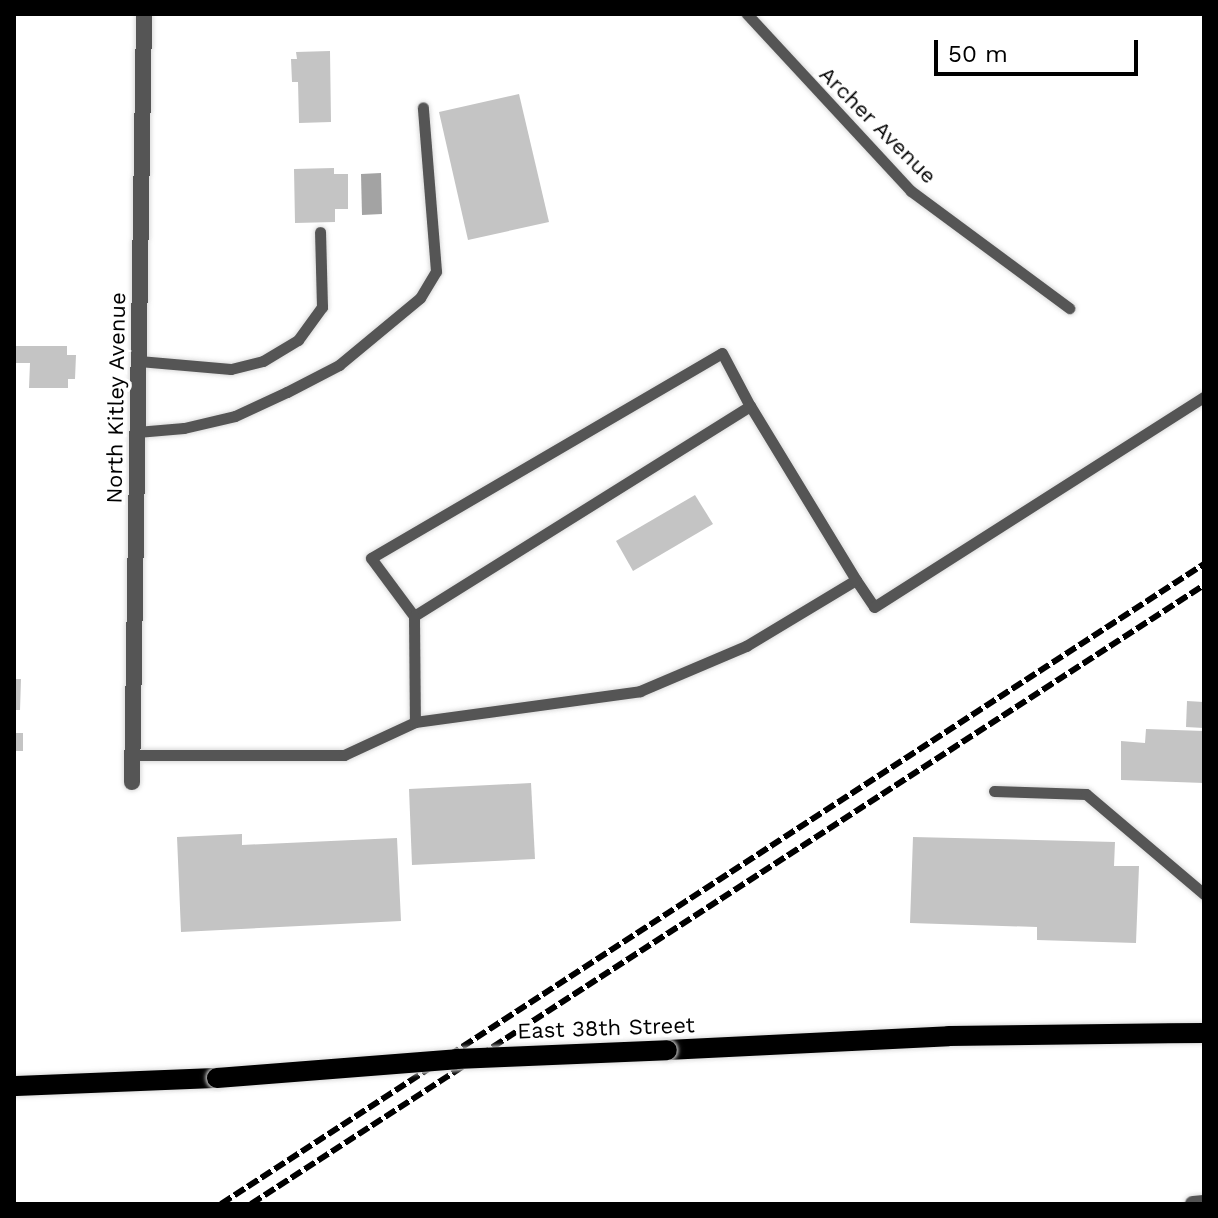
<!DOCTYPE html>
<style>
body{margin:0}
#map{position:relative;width:1218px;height:1218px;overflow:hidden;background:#fff;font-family:"Work Sans",sans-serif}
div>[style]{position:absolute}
.water>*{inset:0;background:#a3a3a3}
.building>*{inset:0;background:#c4c4c4}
.roads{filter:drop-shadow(0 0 2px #dbdbdb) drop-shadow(0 0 2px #dbdbdb)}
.lane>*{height:11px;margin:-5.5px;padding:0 5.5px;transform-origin:5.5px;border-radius:5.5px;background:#555}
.street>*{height:16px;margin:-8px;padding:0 8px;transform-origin:8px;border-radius:8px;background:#555}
.primary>*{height:20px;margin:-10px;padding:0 10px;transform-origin:10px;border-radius:10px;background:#000}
.rail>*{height:6px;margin-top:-3px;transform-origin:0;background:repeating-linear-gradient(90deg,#000 0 12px,transparent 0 16px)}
.bridges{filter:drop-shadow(0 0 2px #dbdbdb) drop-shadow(0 0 2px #dbdbdb)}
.primary-bridge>*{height:20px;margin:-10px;padding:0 10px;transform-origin:10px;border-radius:10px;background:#000}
span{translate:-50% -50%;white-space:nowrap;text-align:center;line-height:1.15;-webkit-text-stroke:7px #fff;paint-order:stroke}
.street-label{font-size:22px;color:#000}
.frame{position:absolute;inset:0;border:16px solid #000;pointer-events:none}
.scale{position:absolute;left:934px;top:40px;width:204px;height:36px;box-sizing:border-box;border:4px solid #000;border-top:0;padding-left:10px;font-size:24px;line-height:28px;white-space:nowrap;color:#000;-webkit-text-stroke:6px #fff;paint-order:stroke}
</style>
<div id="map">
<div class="water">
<i style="clip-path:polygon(381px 173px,382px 214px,362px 215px,361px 174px)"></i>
</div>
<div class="building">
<i style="clip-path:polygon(330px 51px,331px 122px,299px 123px,298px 82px,292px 82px,291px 59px,297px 59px,296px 52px)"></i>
<i style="clip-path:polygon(519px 94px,549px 222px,468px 240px,439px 112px)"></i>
<i style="clip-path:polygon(334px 168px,334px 174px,348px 174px,348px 209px,335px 209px,335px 222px,295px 223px,294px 169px)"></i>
<i style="clip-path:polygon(14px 346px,67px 346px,67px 355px,76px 355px,75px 379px,68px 379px,68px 388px,29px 388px,30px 363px,14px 363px)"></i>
<i style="clip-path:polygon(695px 495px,713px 524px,633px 571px,616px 541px)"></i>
<i style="clip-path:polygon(14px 679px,21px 679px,20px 710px,14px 710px)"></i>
<i style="clip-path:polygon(1187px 701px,1204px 702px,1204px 728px,1186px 727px)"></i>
<i style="clip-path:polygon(1146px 729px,1204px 731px,1204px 783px,1121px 780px,1121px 741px,1145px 743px)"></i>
<i style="clip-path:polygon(14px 733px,23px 733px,23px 751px,14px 751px)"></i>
<i style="clip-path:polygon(531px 783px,535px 859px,412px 865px,409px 789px)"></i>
<i style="clip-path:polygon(242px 834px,242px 845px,397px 838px,401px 921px,181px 932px,177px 837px)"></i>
<i style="clip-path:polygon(913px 837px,1115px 842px,1114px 866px,1139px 866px,1136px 943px,1037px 940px,1037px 927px,910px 923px)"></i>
</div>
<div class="roads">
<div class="lane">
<i style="left:747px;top:14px;width:241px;rotate:47.2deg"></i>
<i style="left:911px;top:191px;width:197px;rotate:36.5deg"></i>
<i style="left:139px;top:361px;width:92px;rotate:5deg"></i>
<i style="left:231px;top:369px;width:33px;rotate:-14deg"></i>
<i style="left:263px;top:361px;width:41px;rotate:-31deg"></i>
<i style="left:298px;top:340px;width:41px;rotate:-54deg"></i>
<i style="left:322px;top:307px;width:75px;rotate:-91.5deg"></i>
<i style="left:137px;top:432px;width:47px;rotate:-4.9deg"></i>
<i style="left:184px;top:428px;width:52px;rotate:-13.2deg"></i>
<i style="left:235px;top:416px;width:57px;rotate:-24.8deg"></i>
<i style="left:287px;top:392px;width:59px;rotate:-27.4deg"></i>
<i style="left:339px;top:365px;width:105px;rotate:-39.6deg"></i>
<i style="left:420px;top:298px;width:31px;rotate:-59deg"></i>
<i style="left:436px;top:271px;width:164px;rotate:-94.6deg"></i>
<i style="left:856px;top:580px;width:32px;rotate:56deg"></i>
<i style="left:874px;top:607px;width:391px;rotate:-32.5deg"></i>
<i style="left:414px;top:616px;width:72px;rotate:-126.6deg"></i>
<i style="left:371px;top:558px;width:406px;rotate:-30.3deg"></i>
<i style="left:722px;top:353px;width:60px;rotate:62.2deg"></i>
<i style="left:133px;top:755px;width:211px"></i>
<i style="left:344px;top:755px;width:78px;rotate:-24.9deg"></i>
<i style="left:415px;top:722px;width:227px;rotate:-7.8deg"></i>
<i style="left:640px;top:691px;width:115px;rotate:-23deg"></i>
<i style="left:746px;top:646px;width:128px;rotate:-31deg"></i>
<i style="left:856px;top:580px;width:204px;rotate:-121.3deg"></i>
<i style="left:750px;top:406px;width:396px;rotate:148deg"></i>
<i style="left:414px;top:616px;width:106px;rotate:89.5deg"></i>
<i style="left:994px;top:791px;width:92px;rotate:1.9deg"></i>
<i style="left:1086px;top:794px;width:155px;rotate:40.3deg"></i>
</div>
<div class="street">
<i style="left:132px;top:782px;width:768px;rotate:-89.1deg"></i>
<i style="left:1193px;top:1204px;width:11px;rotate:-5deg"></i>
</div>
<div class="primary">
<i style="left:667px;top:1050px;width:282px;rotate:-2.8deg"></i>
<i style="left:949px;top:1036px;width:255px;rotate:-0.7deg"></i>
<i style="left:14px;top:1086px;width:203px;rotate:-2.3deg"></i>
</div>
</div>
<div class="rail">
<i style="left:221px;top:1204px;width:1173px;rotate:-33.07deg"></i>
<i style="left:251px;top:1204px;width:1136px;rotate:-33deg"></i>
</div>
<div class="bridges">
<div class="primary-bridge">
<i style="left:217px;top:1078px;width:240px;rotate:-4.5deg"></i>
<i style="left:456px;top:1059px;width:211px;rotate:-2.4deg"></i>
</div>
</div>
<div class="street-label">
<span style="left:878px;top:125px;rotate:45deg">Archer Avenue</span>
<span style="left:116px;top:398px;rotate:-89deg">North Kitley Avenue</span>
<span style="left:606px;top:1028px;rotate:-2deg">East 38th Street</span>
</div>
<div class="frame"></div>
<div class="scale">50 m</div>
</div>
